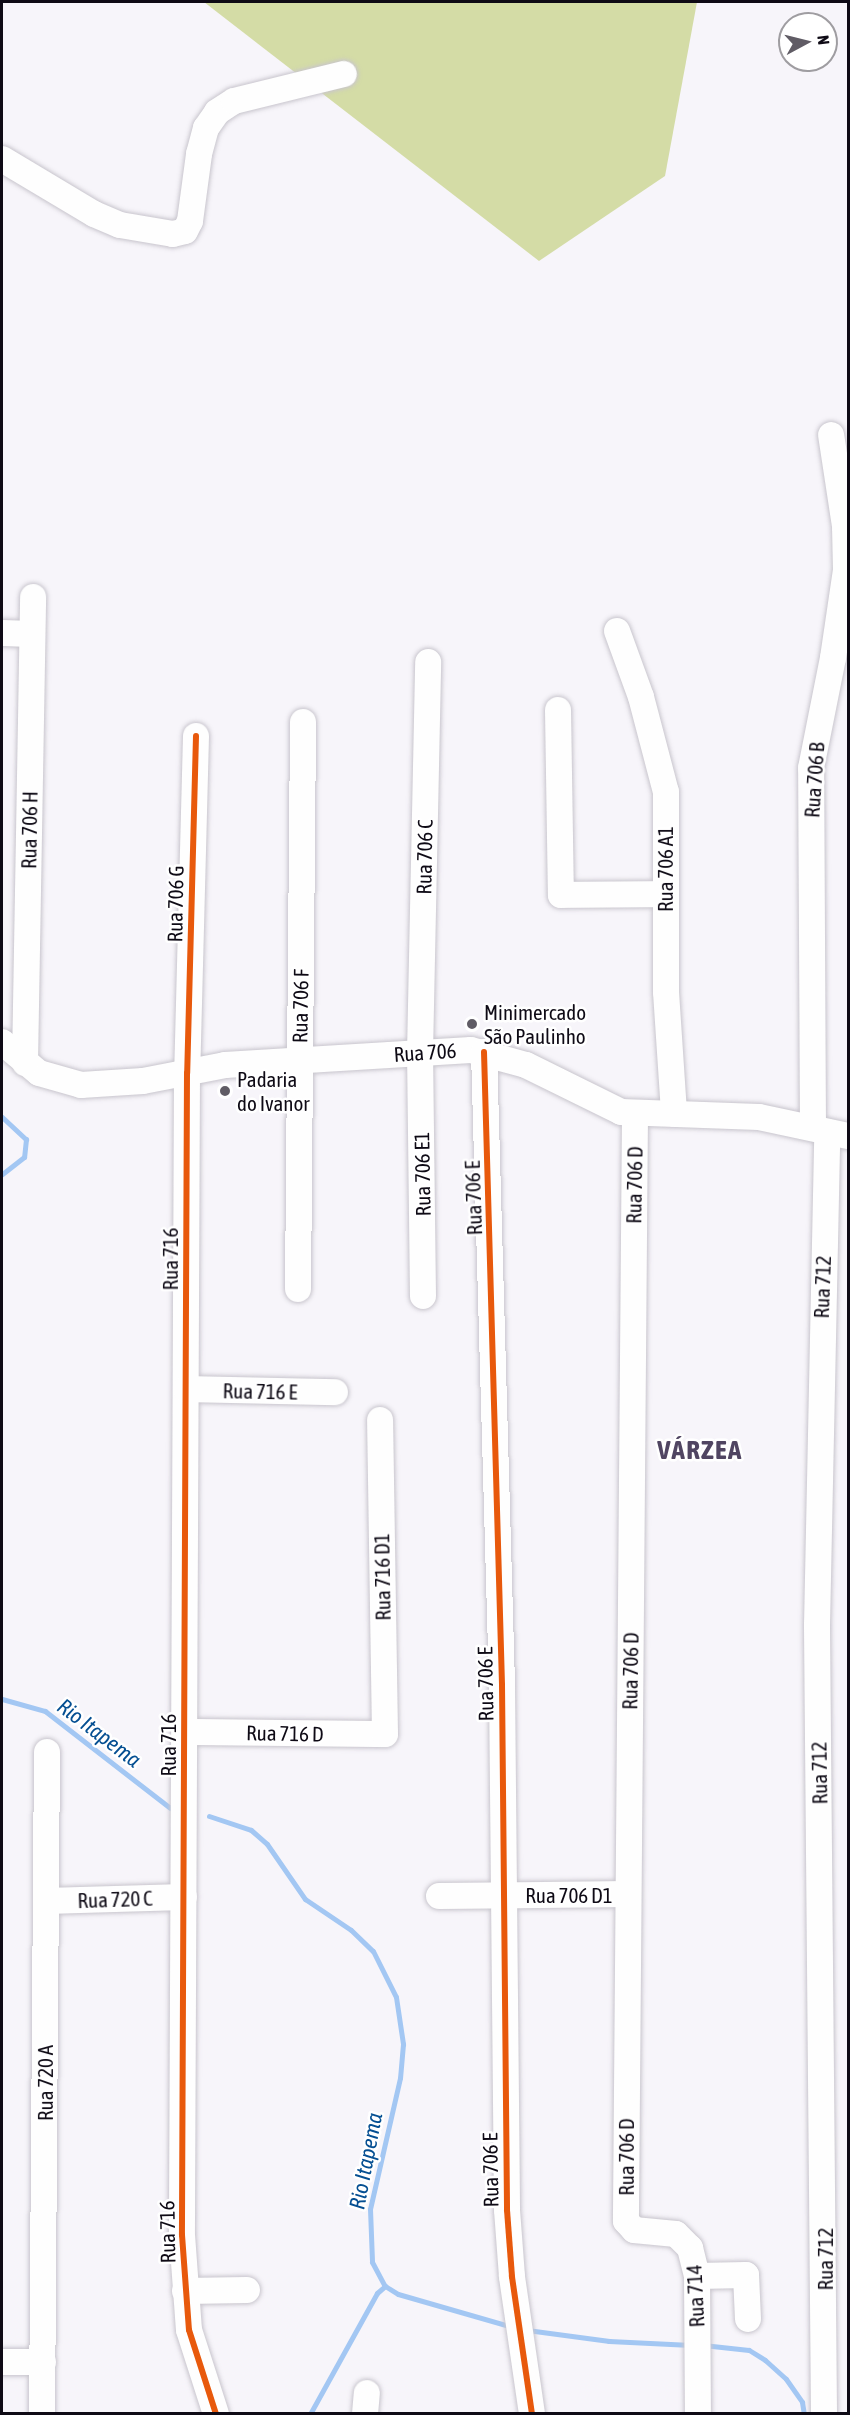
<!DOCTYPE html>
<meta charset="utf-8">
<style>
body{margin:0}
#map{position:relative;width:850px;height:2415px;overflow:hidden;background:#f7f5fa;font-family:"Asap Condensed",sans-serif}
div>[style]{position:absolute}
.forest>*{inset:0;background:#d4dca6}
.stream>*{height:5px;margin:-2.5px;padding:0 2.5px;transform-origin:2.5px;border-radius:2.5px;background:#a3c7f3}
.roads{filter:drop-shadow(0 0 2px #c8c5cd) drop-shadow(0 0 2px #c8c5cd)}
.minor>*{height:26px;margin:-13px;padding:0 13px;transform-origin:13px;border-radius:13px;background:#fefefe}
.cycleway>*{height:6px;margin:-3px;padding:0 3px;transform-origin:3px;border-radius:3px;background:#e8590c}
.dots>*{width:16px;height:16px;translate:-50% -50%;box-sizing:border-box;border:3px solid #fff;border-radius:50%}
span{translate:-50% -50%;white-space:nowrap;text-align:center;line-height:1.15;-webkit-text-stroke:5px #fff;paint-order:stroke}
.street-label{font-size:21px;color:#0e0a15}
.poi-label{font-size:21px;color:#0e0a15}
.left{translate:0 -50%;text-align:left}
.water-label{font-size:22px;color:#054f92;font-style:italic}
.district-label{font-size:27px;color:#504562;font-weight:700;letter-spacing:1.5px}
.frame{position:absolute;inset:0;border:3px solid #0e0a15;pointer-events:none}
.north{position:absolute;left:778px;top:12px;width:60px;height:60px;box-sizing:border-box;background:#fff;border:2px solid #9f9da1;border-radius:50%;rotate:83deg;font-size:16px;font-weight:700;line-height:24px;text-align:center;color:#0e0a15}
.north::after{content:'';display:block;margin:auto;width:21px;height:27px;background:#605c65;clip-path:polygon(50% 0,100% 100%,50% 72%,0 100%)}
</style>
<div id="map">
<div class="forest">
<i style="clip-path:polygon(204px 2px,697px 2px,665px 176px,539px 261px)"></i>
</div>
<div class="stream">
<i style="left:2px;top:1117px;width:33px;rotate:43deg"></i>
<i style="left:26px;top:1139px;width:18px;rotate:96deg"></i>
<i style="left:24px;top:1157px;width:28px;rotate:142deg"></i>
<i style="left:2px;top:1699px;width:45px;rotate:15.6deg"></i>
<i style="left:45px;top:1711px;width:158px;rotate:37.8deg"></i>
<i style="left:209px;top:1816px;width:44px;rotate:18.4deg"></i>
<i style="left:251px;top:1830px;width:21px;rotate:41deg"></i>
<i style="left:267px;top:1844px;width:67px;rotate:55.4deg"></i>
<i style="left:305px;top:1899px;width:55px;rotate:34deg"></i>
<i style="left:351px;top:1930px;width:30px;rotate:44deg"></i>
<i style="left:373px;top:1951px;width:51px;rotate:63.4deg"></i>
<i style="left:396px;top:1997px;width:48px;rotate:81.5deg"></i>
<i style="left:403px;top:2044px;width:34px;rotate:95deg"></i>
<i style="left:400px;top:2078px;width:134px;rotate:102.9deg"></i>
<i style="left:370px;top:2209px;width:53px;rotate:87.8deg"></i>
<i style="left:372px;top:2262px;width:27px;rotate:62deg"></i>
<i style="left:385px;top:2286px;width:15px;rotate:32deg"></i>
<i style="left:398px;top:2294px;width:119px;rotate:16.1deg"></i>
<i style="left:527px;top:2330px;width:83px;rotate:7.6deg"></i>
<i style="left:609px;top:2341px;width:82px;rotate:2.8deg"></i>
<i style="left:703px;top:2345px;width:46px;rotate:6.2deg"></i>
<i style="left:749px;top:2350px;width:19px;rotate:32deg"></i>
<i style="left:765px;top:2360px;width:28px;rotate:42deg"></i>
<i style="left:786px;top:2379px;width:28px;rotate:55deg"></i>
<i style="left:802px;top:2402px;width:12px;rotate:81deg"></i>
<i style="left:310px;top:2414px;width:138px;rotate:-61deg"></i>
<i style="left:377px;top:2293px;width:11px;rotate:-41deg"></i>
</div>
<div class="roads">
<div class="minor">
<i style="left:2px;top:159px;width:107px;rotate:30.9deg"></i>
<i style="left:94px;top:214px;width:28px;rotate:23deg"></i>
<i style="left:120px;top:225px;width:54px;rotate:9.6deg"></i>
<i style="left:173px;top:234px;width:12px;rotate:-14deg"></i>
<i style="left:185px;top:231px;width:11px;rotate:-63deg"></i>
<i style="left:190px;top:221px;width:68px;rotate:-82.3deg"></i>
<i style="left:199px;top:154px;width:27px;rotate:-75deg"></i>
<i style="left:206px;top:128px;width:19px;rotate:-55deg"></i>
<i style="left:217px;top:112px;width:20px;rotate:-33deg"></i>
<i style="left:234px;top:101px;width:113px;rotate:-13.8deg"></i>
<i style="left:617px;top:631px;width:70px;rotate:70deg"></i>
<i style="left:641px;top:697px;width:98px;rotate:75.3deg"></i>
<i style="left:666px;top:792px;width:200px;rotate:90deg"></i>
<i style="left:666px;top:992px;width:122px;rotate:86.2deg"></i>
<i style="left:2px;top:633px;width:30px;rotate:2deg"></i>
<i style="left:558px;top:710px;width:185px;rotate:89.1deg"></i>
<i style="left:561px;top:895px;width:105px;rotate:-0.5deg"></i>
<i style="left:196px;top:736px;width:337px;rotate:91.5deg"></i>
<i style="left:187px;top:1073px;width:1162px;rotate:90.25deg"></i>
<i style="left:182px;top:2235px;width:95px;rotate:85.8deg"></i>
<i style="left:189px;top:2330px;width:88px;rotate:72.2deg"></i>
<i style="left:2px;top:1042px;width:48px;rotate:40deg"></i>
<i style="left:39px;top:1073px;width:44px;rotate:15.9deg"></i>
<i style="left:81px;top:1085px;width:62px;rotate:-3.7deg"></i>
<i style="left:143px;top:1081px;width:84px;rotate:-11deg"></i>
<i style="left:225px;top:1065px;width:246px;rotate:-3.5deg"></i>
<i style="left:471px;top:1050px;width:57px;rotate:15.3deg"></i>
<i style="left:526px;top:1065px;width:106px;rotate:26.3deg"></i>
<i style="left:621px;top:1112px;width:138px;rotate:2.1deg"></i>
<i style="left:759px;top:1117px;width:91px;rotate:12.1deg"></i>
<i style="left:484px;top:1052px;width:633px;rotate:88.37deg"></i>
<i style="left:502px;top:1685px;width:525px;rotate:89.45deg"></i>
<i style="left:507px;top:2210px;width:67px;rotate:85.7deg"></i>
<i style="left:512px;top:2277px;width:138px;rotate:81.7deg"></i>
<i style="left:25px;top:1063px;width:466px;rotate:-89deg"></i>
<i style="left:635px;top:1114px;width:1107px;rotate:90.47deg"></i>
<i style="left:626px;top:2221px;width:12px;rotate:48deg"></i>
<i style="left:634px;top:2230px;width:42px;rotate:5.4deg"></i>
<i style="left:676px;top:2234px;width:20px;rotate:45deg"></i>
<i style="left:690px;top:2248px;width:29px;rotate:76deg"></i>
<i style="left:697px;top:2276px;width:138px;rotate:89.6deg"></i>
<i style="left:813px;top:1128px;width:360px;rotate:-90.3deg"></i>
<i style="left:811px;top:768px;width:112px;rotate:-78.7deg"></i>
<i style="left:833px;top:658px;width:89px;rotate:-81.6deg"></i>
<i style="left:846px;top:570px;width:44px;rotate:-91.3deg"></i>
<i style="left:845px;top:526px;width:92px;rotate:-98.7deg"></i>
<i style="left:298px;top:1289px;width:567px;rotate:-89.49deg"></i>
<i style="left:423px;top:1296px;width:243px;rotate:-90.7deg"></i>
<i style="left:420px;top:1053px;width:391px;rotate:-88.8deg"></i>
<i style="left:186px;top:1389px;width:149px;rotate:1.2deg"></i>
<i style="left:185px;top:1732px;width:200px;rotate:0.6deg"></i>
<i style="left:385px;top:1734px;width:314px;rotate:-90.9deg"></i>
<i style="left:439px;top:1896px;width:189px;rotate:-0.6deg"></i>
<i style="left:46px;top:1901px;width:138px;rotate:-1.7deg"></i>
<i style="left:697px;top:2276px;width:49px;rotate:-1.2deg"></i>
<i style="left:746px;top:2275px;width:44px;rotate:87.4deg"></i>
<i style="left:185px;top:2291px;width:62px;rotate:-0.9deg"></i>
<i style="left:2px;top:2362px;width:41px"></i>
<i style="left:42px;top:2414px;width:662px;rotate:-89.57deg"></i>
<i style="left:365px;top:2414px;width:21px;rotate:-85deg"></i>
<i style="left:824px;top:2414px;width:789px;rotate:-90.51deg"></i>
<i style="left:817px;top:1625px;width:493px;rotate:-88.8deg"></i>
</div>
</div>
<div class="cycleway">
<i style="left:196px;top:736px;width:337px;rotate:91.5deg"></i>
<i style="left:187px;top:1073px;width:1162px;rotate:90.25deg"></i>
<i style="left:182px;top:2235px;width:95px;rotate:85.8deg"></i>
<i style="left:189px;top:2330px;width:88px;rotate:72.2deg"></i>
<i style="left:484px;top:1052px;width:633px;rotate:88.37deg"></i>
<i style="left:502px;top:1685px;width:525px;rotate:89.45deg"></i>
<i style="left:507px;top:2210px;width:67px;rotate:85.7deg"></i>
<i style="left:512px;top:2277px;width:138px;rotate:81.7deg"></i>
</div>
<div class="dots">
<i style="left:472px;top:1024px;background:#605c65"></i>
<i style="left:225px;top:1091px;background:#605c65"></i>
</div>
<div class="street-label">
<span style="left:814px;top:780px;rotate:-86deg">Rua 706 B</span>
<span style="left:29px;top:830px;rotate:-89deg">Rua 706 H</span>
<span style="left:424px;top:857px;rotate:-89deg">Rua 706 C</span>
<span style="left:665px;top:869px;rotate:-90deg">Rua 706 A1</span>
<span style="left:175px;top:904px;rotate:-89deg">Rua 706 G</span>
<span style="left:300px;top:1006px;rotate:-89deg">Rua 706 F</span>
<span style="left:425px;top:1052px;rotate:-4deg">Rua 706</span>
<span style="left:422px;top:1174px;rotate:-91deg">Rua 706 E1</span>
<span style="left:634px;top:1185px;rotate:-89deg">Rua 706 D</span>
<span style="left:473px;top:1198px;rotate:-92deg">Rua 706 E</span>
<span style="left:170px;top:1259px;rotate:-90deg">Rua 716</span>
<span style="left:822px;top:1287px;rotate:-88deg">Rua 712</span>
<span style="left:260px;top:1391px;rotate:1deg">Rua 716 E</span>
<span style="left:382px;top:1577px;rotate:-91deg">Rua 716 D1</span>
<span style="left:630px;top:1671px;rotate:-89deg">Rua 706 D</span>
<span style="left:485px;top:1684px;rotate:-91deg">Rua 706 E</span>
<span style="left:285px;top:1733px;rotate:1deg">Rua 716 D</span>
<span style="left:168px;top:1745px;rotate:-90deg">Rua 716</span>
<span style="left:819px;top:1773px;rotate:-91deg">Rua 712</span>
<span style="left:569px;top:1895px">Rua 706 D1</span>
<span style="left:115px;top:1899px;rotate:-2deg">Rua 720 C</span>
<span style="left:45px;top:2083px;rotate:-90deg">Rua 720 A</span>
<span style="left:626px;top:2157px;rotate:-90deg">Rua 706 D</span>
<span style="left:490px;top:2170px;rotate:-91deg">Rua 706 E</span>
<span style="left:167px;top:2232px;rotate:-91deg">Rua 716</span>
<span style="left:825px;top:2259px;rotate:-90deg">Rua 712</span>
<span style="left:695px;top:2296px;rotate:-93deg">Rua 714</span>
</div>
<div class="poi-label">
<span class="left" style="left:484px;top:1024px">Minimercado<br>São Paulinho</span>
<span class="left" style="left:237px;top:1091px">Padaria<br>do Ivanor</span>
</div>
<div class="water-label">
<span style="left:99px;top:1733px;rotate:37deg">Rio Itapema</span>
<span style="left:366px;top:2161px;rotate:-79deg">Rio Itapema</span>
</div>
<div class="district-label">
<span style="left:700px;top:1450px">VÁRZEA</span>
</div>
<div class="frame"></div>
<div class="north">N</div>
</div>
